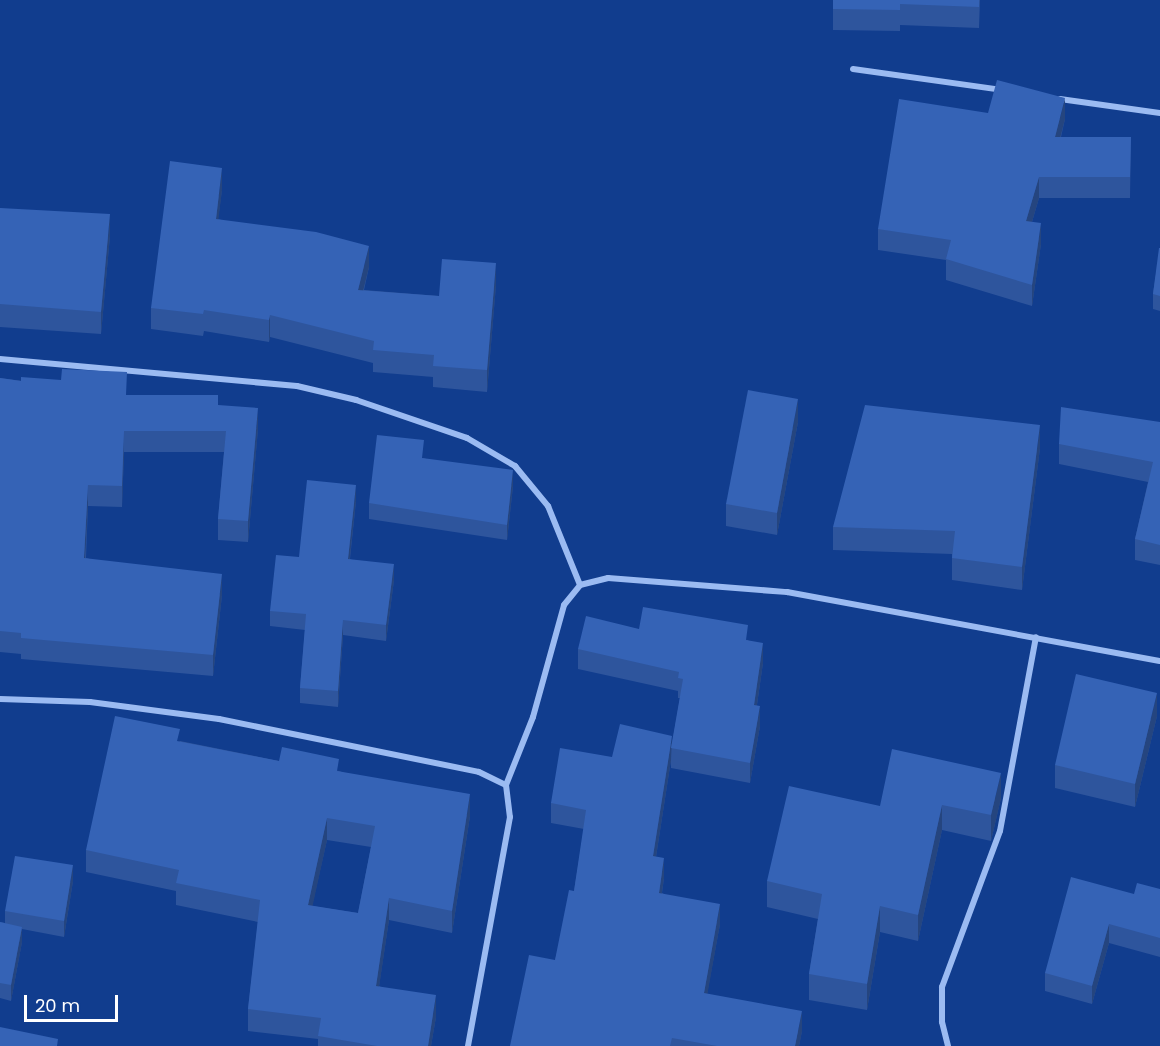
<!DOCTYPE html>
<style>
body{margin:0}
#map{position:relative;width:1160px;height:1046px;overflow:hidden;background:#113d8e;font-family:Poppins,sans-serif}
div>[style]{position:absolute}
.minor>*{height:6px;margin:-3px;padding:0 3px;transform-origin:3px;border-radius:3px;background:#9bbbf2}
.wall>*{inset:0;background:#2e559d}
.shaded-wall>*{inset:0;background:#25457f}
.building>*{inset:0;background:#3563b6}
span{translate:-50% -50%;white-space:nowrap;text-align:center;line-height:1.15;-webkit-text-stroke:4.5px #113d8e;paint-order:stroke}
.scale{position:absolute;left:24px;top:995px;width:94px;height:27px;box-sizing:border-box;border:3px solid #fff;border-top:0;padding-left:8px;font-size:18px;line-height:21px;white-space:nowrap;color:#fff;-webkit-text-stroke:4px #113d8e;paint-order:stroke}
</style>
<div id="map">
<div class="minor">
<i style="left:853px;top:69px;width:150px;rotate:8deg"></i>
<i style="left:1060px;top:99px;width:101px;rotate:8deg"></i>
<i style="left:0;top:359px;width:298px;rotate:5.2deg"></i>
<i style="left:297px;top:386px;width:61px;rotate:13.3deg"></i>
<i style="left:356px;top:400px;width:117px;rotate:18.9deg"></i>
<i style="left:467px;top:438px;width:56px;rotate:30.3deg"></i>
<i style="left:515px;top:466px;width:52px;rotate:50.5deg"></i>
<i style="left:548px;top:506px;width:85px;rotate:67.9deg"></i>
<i style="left:0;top:699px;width:90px;rotate:1.9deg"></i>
<i style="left:90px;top:702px;width:130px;rotate:7.5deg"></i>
<i style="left:219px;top:719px;width:265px;rotate:11.5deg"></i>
<i style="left:479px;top:772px;width:30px;rotate:26deg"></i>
<i style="left:506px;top:785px;width:32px;rotate:83deg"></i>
<i style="left:510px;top:817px;width:233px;rotate:100.4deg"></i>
<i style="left:506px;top:785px;width:73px;rotate:-68.3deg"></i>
<i style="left:533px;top:717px;width:116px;rotate:-74.5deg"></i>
<i style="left:564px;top:605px;width:26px;rotate:-51deg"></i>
<i style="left:580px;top:585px;width:29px;rotate:-14deg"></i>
<i style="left:608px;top:578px;width:180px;rotate:4.5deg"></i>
<i style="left:787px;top:592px;width:379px;rotate:10.5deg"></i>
<i style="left:948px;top:1046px;width:25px;rotate:-104deg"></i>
<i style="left:942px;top:1022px;width:35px;rotate:-90deg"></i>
<i style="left:942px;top:987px;width:166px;rotate:-69.6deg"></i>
<i style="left:1000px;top:831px;width:197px;rotate:-79.5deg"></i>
</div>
<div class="wall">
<i style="clip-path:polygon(833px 0,980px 0,979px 28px,900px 25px,900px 31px,833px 30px)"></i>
<i style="clip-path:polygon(988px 113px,1065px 119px,1061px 137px,1131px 137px,1130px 198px,1039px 198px,1032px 222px,1041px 244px,1032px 306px,946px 280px,946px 260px,878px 250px,878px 229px)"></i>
<i style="clip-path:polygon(222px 190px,218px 219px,369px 267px,364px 290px,439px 296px,496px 285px,487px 392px,433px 387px,433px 377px,373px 372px,373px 363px,270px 337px,269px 342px,204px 331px,203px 336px,151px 329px,151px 308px)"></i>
<i style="clip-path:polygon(0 208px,110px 236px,101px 334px,0 327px)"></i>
<i style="clip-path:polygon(1160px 248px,1160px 311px,1153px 309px,1153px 294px)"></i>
<i style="clip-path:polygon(0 378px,127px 395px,218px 405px,258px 429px,248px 542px,218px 540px,218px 519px,224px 452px,124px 452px,122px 507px,88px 506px,86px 558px,222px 595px,213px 676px,21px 659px,21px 654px,0 652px)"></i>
<i style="clip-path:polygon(798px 422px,777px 535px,726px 526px,726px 504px)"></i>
<i style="clip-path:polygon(1160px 422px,1160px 565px,1135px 560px,1135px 539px,1148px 482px,1059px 464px,1059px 444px)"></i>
<i style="clip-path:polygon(1040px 448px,1022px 590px,952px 580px,952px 554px,833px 550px,833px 527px)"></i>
<i style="clip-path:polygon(423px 458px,513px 486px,507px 540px,369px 519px,369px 503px)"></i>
<i style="clip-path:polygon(356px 501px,350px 559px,394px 580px,386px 641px,343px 635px,338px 707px,300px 703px,300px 688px,305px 630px,270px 626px,270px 611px,299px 557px)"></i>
<i style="clip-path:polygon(639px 629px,748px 640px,763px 663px,757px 705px,760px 726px,750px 783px,671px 768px,671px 760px,656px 857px,664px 878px,662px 893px,720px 924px,707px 994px,802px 1031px,799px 1046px,510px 1046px,555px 960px,574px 891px,584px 829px,551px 823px,551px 803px,612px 757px,672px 744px,680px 698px,678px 698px,678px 691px,578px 669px,578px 649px)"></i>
<i style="clip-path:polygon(1157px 716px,1135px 807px,1055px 788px,1055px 765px)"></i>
<i style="clip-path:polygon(evenodd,180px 741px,279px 761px,339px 771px,470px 816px,452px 933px,389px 920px,379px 986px,436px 1017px,431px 1046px,318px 1046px,318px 1039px,248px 1031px,248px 1009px,258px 922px,176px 905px,176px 891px,86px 872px,86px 850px,180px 741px,327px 840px,371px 847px,358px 913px,312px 906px,327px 840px)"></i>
<i style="clip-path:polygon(1001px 798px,991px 841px,942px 830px,918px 941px,880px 932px,867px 1010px,809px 1000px,809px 974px,818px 919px,767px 907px,767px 881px,880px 806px)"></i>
<i style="clip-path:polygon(73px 881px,64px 937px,22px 929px,22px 942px,11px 1001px,0 998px,0 922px,5px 923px,5px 911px)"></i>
<i style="clip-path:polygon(1160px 889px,1160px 957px,1109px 943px,1092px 1004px,1045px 991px,1045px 973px,1134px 894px)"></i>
</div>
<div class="shaded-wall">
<i style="clip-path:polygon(1065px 98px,1065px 119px,1055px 158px,1055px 137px)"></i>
<i style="clip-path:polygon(222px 168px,222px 190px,216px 240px,216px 219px)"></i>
<i style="clip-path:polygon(1039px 177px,1039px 198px,1026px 242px,1026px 221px)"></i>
<i style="clip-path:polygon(110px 214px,110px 236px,101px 334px,101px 312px)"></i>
<i style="clip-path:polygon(1041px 223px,1041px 244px,1032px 306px,1032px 285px)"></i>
<i style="clip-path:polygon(369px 246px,369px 267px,358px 311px,358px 290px)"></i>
<i style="clip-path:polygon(496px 263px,496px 285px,487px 392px,487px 370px)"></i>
<i style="clip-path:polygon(270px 315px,270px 337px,269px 342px,269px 320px)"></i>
<i style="clip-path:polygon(798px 399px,798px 422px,777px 535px,777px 513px)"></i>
<i style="clip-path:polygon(258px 408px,258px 429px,248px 542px,248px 521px)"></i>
<i style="clip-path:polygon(1040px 425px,1040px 448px,1022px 590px,1022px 567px)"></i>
<i style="clip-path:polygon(124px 431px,124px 452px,122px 507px,122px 486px)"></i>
<i style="clip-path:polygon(513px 470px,513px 486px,507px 540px,507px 525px)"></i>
<i style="clip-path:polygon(88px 485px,88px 506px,84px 579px,84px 558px)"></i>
<i style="clip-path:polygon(356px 485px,356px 501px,348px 574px,348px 559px)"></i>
<i style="clip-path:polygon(394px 564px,394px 580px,386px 641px,386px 625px)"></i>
<i style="clip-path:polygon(222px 574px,222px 595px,213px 676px,213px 655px)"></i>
<i style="clip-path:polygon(343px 620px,343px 635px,338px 707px,338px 691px)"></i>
<i style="clip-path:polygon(763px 643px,763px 663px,754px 725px,754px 705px)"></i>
<i style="clip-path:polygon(1157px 693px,1157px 716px,1135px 807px,1135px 784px)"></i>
<i style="clip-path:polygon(760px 706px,760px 726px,750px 783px,750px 763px)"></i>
<i style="clip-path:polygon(672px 736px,671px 760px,653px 876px,653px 856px)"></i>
<i style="clip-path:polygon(1001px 773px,1001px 798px,991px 841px,991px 815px)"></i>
<i style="clip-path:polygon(470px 794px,470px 816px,452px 933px,452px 911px)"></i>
<i style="clip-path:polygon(942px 805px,942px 830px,918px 941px,918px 915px)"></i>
<i style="clip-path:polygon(327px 818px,327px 840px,308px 927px,308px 905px)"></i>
<i style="clip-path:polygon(664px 858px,664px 878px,659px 912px,659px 893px)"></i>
<i style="clip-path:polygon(73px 865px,73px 881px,64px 937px,64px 921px)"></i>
<i style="clip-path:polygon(389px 898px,389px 920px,376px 1008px,376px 986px)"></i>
<i style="clip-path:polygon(720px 904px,720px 924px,704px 1013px,704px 993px)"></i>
<i style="clip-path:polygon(880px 906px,880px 932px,867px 1010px,867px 984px)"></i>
<i style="clip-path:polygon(1109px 924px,1109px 943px,1092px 1004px,1092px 986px)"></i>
<i style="clip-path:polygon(22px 927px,22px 942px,11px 1001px,11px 985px)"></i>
<i style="clip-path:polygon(436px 995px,436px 1017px,431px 1046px,428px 1046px)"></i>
<i style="clip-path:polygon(802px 1011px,802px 1031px,799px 1046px,795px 1046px)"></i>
</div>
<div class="building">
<i style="clip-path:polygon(833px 0,979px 0,979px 7px,900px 4px,900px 10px,833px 9px)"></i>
<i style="clip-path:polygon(997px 80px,1065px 98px,1055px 137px,1131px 137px,1130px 177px,1039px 177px,1026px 221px,1041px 223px,1032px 285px,946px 259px,951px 240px,878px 229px,899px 99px,988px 113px)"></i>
<i style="clip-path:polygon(170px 161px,222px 168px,216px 219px,316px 232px,369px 246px,358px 290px,439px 296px,442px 259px,496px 263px,487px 370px,433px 366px,434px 355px,373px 350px,374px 341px,270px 315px,269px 320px,204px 310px,203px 314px,151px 308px)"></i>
<i style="clip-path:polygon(0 208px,110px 214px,101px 312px,0 304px)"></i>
<i style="clip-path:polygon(1159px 248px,1160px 248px,1160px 296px,1153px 294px)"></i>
<i style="clip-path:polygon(62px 369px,127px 372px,126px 395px,218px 395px,218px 405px,258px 408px,248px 521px,218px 519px,226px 431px,124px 431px,122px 486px,88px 485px,84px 558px,222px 574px,213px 655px,21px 638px,21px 633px,0 631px,0 378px,21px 381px,21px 377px,61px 380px)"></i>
<i style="clip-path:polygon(748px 390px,798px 399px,777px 513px,726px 504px)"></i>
<i style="clip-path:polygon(865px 405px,1040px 425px,1022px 567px,952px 558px,955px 531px,833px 527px)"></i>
<i style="clip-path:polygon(1061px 407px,1160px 422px,1160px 545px,1135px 539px,1153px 462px,1059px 444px)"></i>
<i style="clip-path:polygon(377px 435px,424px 440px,422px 458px,513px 470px,507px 525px,369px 503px)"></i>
<i style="clip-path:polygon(307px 480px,356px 485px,348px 559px,394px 564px,386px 625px,343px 620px,338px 691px,300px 688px,306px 614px,270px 611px,276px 555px,299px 557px)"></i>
<i style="clip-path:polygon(643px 607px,748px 625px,746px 640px,763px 643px,754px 705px,760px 706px,750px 763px,671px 748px,683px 679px,678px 678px,679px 672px,578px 649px,586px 616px,639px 629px)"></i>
<i style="clip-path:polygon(1076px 674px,1157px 693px,1135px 784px,1055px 765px)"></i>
<i style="clip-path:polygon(evenodd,115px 716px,180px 729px,177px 741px,279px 761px,282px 747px,339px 759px,337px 771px,470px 794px,452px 911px,389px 898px,376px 986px,436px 995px,428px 1046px,377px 1046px,318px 1036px,321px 1018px,248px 1009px,260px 900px,176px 883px,179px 870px,86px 850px,115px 716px,327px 818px,375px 826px,358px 913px,308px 905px,327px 818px)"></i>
<i style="clip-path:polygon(620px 724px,672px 736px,653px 856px,664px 858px,659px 893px,720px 904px,704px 993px,802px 1011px,795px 1046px,717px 1046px,672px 1038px,670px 1046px,510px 1046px,529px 955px,555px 960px,569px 890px,574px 891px,586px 810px,551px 803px,560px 748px,612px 757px)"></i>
<i style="clip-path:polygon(892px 749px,1001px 773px,991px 815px,942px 805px,918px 915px,880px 906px,867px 984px,809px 974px,822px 894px,767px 881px,789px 786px,880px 806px)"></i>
<i style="clip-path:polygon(15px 856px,73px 865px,64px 921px,5px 911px)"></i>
<i style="clip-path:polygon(1071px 877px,1134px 894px,1137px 883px,1160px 889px,1160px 938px,1109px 924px,1092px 986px,1045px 973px)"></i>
<i style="clip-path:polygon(0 922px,22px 927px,11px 985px,0 983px)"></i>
<i style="clip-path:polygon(0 1027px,58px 1039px,57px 1046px,0 1046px)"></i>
</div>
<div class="scale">20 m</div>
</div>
